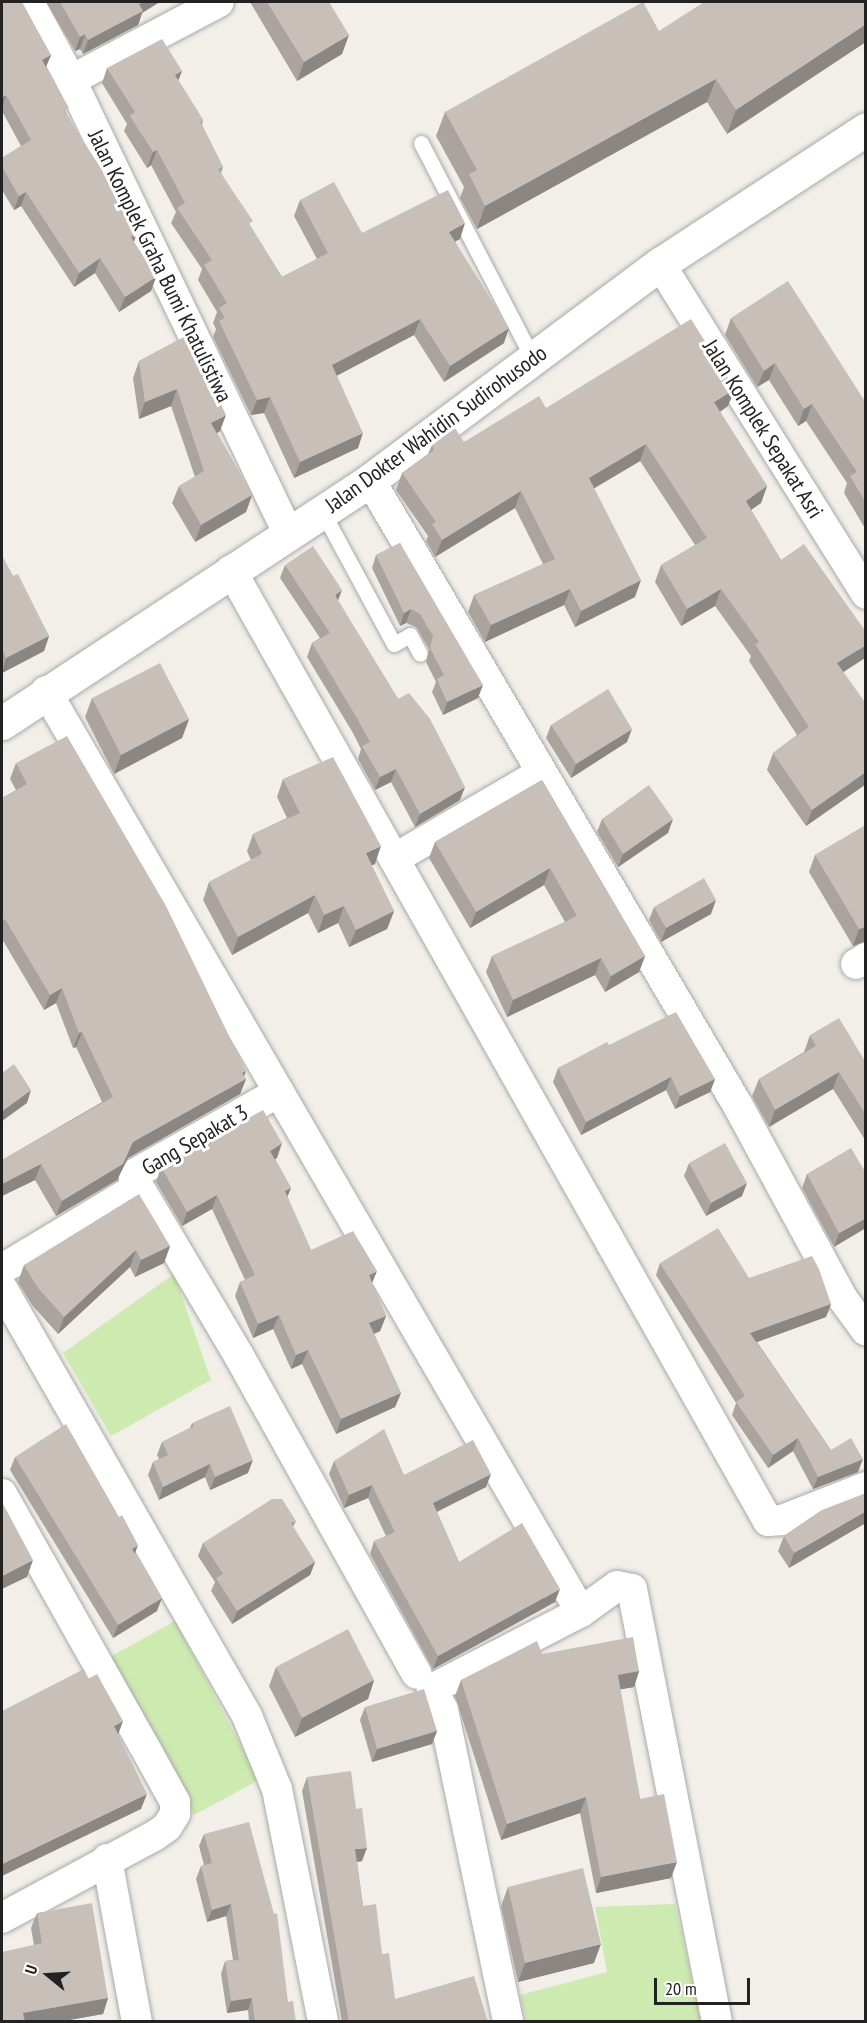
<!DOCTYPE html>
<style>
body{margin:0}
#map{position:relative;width:867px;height:2023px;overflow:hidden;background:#f2efe9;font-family:"PT Sans Narrow",sans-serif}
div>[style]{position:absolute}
.grass>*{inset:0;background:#cdebb0}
.roads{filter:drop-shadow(0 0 2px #a9a9a9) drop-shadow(0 0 2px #a9a9a9)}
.service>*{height:15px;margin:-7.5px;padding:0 7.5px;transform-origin:7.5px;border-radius:7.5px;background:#fff}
.minor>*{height:30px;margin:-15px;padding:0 15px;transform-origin:15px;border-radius:15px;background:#fff}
.tertiary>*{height:33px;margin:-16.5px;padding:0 16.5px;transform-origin:16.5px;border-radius:16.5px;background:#fff}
.wall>*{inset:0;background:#aba49e}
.shaded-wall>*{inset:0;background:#8b8681}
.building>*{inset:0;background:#c7bfb8}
span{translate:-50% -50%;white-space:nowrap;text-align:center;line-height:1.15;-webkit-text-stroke:6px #fff;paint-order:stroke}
.street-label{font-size:22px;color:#222}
.frame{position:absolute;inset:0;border:3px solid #222;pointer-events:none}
.north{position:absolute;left:18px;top:1945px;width:60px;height:60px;-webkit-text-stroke:4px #fff;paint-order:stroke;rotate:288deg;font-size:16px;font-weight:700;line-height:24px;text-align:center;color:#222}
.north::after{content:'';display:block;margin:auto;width:21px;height:27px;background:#222;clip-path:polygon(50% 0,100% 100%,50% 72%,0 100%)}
.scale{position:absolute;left:654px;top:1978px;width:96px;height:27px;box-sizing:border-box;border:3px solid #222;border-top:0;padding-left:8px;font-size:18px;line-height:21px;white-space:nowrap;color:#222;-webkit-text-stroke:4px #fff;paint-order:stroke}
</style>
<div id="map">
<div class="grass">
<i style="clip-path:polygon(174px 1274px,211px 1380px,111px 1436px,63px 1353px)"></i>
<i style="clip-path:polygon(175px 1621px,259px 1780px,194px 1815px,106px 1659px)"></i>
<i style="clip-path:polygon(675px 1904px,701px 2021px,526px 2021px,520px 1995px,607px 1972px,595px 1907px)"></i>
</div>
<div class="roads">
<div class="service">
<i style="left:421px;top:143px;width:243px;rotate:62.6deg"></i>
<i style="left:322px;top:511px;width:151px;rotate:61.6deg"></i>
<i style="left:394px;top:644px;width:18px;rotate:-29deg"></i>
<i style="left:410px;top:635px;width:21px;rotate:62deg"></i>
</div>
<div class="minor">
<i style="left:29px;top:2px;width:89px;rotate:61.7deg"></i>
<i style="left:71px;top:80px;width:502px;rotate:64.4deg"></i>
<i style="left:71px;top:80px;width:167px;rotate:-27.8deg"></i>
<i style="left:660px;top:264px;width:389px;rotate:58deg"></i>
<i style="left:370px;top:480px;width:724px;rotate:59.54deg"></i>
<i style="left:737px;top:1104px;width:222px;rotate:61.5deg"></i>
<i style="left:843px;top:1299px;width:39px;rotate:54deg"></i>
<i style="left:231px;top:570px;width:1092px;rotate:60.55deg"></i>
<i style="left:768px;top:1521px;width:14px;rotate:-4deg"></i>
<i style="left:782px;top:1520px;width:90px;rotate:-21.4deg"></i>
<i style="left:46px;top:691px;width:1065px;rotate:59.85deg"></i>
<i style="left:581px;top:1612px;width:168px;rotate:152.7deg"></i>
<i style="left:432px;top:1689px;width:24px;rotate:62deg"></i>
<i style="left:443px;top:1710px;width:319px;rotate:78.2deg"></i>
<i style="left:394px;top:859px;width:156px;rotate:-30.3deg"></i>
<i style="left:856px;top:964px;width:12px;rotate:-31deg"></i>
<i style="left:279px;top:1092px;width:164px;rotate:150.5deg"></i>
<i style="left:136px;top:1173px;width:6px;rotate:108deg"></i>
<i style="left:134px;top:1179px;width:206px;rotate:59.3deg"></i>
<i style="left:239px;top:1356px;width:364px;rotate:60.8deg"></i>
<i style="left:2px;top:1269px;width:157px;rotate:-31deg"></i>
<i style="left:2px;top:1288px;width:493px;rotate:60.2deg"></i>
<i style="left:247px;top:1716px;width:79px;rotate:67.7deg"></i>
<i style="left:277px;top:1789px;width:237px;rotate:78.8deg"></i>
<i style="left:2px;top:1494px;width:287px;rotate:60.6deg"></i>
<i style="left:143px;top:1744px;width:66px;rotate:61.1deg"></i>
<i style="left:175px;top:1802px;width:12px;rotate:90deg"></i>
<i style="left:175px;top:1814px;width:15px;rotate:122deg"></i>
<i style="left:167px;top:1827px;width:16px;rotate:145deg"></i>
<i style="left:154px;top:1836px;width:173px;rotate:151.7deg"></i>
<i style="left:581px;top:1612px;width:44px;rotate:-35.8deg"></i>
<i style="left:617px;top:1586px;width:15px;rotate:11deg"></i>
<i style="left:632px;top:1589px;width:441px;rotate:78.9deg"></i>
<i style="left:107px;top:1859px;width:166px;rotate:79.6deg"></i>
</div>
<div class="tertiary">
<i style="left:2px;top:723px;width:441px;rotate:-33.4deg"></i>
<i style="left:370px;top:480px;width:362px;rotate:-36.7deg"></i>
<i style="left:660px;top:264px;width:246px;rotate:-33.2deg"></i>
</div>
</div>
<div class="wall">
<i style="clip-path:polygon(2px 2px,51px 55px,46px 67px,67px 115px,137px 233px,134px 242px,156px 277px,151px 291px,119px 312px,95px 273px,74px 287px,21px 206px,14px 210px,2px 190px,2px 158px,21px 146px,2px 111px)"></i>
<i style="clip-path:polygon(46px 2px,158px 2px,158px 3px,142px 13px,138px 25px,83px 54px,80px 49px,75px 51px)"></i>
<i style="clip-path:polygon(250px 2px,329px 2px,342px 54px,297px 81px)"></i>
<i style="clip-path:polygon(866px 2px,727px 134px,707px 102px,477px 229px,460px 198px,464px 187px,436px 136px,445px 112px,659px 31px)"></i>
<i style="clip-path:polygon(107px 68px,182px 71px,178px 80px,203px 120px,202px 125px,223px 167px,221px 173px,251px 227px,282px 277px,317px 259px,294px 216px,300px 200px,362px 233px,460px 239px,455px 241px,504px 343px,444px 382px,414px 335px,337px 375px,358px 448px,294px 478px,264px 413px,251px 415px,213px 337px,216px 329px,213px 323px,217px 312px,198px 280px,202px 269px,171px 223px,176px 212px,151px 165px,147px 168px,124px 131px,127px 124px,102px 83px)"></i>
<i style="clip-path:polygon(731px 318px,866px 403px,866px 530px,844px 493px,847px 483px,806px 421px,798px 426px,769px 380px,757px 387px,725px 335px)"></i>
<i style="clip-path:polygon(188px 335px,220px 431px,217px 433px,252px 495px,246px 512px,195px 542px,172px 503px,179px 486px,195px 477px,171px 406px,139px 419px,133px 378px,139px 361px)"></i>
<i style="clip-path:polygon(728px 406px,720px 412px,767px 486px,761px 503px,751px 510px,781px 560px,865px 658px,843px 672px,866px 704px,866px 784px,806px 826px,767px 770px,773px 753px,797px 735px,749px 661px,751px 656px,715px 606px,681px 626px,655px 582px,661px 565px,695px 545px,640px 461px,594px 488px,635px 597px,575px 627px,564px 605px,485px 642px,468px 612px,474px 595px,543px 564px,515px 508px,435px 557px,426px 541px,428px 536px,396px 490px,402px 473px,428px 454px,432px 445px,464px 442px,546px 408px)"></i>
<i style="clip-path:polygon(400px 543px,478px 698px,443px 715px,432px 692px,436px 682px,426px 662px,429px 649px,416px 627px,406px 623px,400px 626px,372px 568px,376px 555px)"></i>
<i style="clip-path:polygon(2px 556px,13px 576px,49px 636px,44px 651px,2px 673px)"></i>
<i style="clip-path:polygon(285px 565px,338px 601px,460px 800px,415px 827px,391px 782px,375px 790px,358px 759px,361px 749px,353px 733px,307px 657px,312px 643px,320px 638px,280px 578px)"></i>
<i style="clip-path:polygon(92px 698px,189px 719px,182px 738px,114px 774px,85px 717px)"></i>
<i style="clip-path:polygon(551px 725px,627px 742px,571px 778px,546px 738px)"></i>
<i style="clip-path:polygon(16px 763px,246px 1071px,244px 1076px,246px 1079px,240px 1094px,128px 1158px,117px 1180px,56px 1216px,35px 1180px,2px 1196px,2px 1160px,102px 1102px,76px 1047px,73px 1048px,56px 1003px,44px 1010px,2px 939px,2px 798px,16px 790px,10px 779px)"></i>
<i style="clip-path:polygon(283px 779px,375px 864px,371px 865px,394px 911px,387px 929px,349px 947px,338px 923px,318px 933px,308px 913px,232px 955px,203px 900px,209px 882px,251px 860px,247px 851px,253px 834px,287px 818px,277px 797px)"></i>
<i style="clip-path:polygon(542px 780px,645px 956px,639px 972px,605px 992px,595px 975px,507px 1017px,486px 972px,492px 956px,565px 922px,544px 885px,470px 928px,429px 858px,435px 842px)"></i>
<i style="clip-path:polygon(602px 819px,668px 833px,618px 867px,597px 832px)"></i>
<i style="clip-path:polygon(866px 825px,866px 941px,853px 946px,809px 872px,815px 855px)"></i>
<i style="clip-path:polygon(654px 907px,711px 914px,661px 942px,649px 920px)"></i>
<i style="clip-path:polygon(810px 1035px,866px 1063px,866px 1140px,865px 1140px,833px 1089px,769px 1127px,752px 1096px,759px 1079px,804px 1052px)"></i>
<i style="clip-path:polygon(609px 1045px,715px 1079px,710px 1092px,675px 1109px,666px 1090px,581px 1135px,553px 1082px,558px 1068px)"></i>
<i style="clip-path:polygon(277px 1158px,275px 1159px,291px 1188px,287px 1197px,311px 1250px,372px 1284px,386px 1316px,380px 1331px,374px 1334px,401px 1393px,395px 1407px,336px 1434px,302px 1364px,291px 1369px,273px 1329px,253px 1338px,235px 1296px,240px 1282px,245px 1280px,212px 1209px,182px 1226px,156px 1182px,161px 1167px)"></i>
<i style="clip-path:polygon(689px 1163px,742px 1196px,706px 1216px,684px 1176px)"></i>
<i style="clip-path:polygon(866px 1173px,834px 1247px,802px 1188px,807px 1174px)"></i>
<i style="clip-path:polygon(170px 1246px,164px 1263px,135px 1277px,130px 1267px,58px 1334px,32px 1305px,18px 1282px,24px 1265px)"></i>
<i style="clip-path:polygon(660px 1263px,749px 1278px,831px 1304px,826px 1317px,757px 1342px,831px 1450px,858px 1472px,813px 1489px,793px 1451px,768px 1468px,732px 1415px,736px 1403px,656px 1275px)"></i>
<i style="clip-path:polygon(192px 1423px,248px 1473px,210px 1490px,205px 1477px,159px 1500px,148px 1475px,153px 1462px,159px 1459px,157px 1455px,162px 1442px,190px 1428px)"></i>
<i style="clip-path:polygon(15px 1457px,135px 1554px,157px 1611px,113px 1638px,10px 1470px)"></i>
<i style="clip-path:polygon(334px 1461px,404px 1475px,486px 1487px,437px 1512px,459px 1562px,555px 1602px,433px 1669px,370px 1554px,374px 1541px,386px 1536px,368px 1498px,344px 1508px,329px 1474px)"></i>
<i style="clip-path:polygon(822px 1510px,789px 1568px,778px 1551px,784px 1536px)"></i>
<i style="clip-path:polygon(296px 1521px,293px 1527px,315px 1562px,310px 1575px,232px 1624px,211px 1591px,215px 1582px,198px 1556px,203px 1543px)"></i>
<i style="clip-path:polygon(542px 1654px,639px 1671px,634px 1687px,620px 1689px,640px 1799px,671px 1878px,596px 1893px,580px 1813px,501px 1840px,455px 1696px,461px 1680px)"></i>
<i style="clip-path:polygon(276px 1667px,374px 1680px,368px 1699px,295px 1737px,269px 1686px)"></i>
<i style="clip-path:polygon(365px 1707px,437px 1731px,432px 1744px,372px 1762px,360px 1720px)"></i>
<i style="clip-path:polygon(307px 1777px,362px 1861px,357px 1862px,363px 1906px,382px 1954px,395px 1999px,488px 2022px,342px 2022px,302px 1791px)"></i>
<i style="clip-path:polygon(204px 1834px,288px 2002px,296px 2022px,249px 2022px,248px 2010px,227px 2013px,221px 1974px,225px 1961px,233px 1960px,226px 1916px,207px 1922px,196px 1879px,201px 1866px,204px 1865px,199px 1846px)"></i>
<i style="clip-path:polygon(508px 1887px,594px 1963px,518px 1982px,501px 1906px)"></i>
<i style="clip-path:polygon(37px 1913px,108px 1998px,103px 2014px,58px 2022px,2px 2022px,34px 1945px,31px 1928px)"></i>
</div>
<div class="shaded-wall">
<i style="clip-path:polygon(143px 2px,158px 2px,158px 3px,142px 13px,138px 25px,83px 54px,88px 40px)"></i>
<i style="clip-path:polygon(866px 24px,866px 42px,727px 134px,736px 110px)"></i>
<i style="clip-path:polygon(85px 34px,80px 49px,75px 51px,80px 37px)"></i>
<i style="clip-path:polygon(349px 35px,342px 54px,297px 81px,304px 62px)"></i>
<i style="clip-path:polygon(51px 55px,45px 69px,42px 60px)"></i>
<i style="clip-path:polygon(182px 71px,176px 86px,175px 75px)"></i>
<i style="clip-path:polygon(716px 79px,707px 102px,477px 229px,485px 206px)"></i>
<i style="clip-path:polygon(6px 95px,2px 108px,2px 98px)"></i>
<i style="clip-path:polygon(157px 150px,151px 165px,147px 168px,153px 152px)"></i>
<i style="clip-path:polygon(26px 192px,21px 206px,14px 210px,19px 196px)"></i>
<i style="clip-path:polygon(465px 223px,460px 239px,443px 248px,449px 232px)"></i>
<i style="clip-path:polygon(137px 233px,132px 247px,131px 237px)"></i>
<i style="clip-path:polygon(100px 258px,95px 273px,74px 287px,79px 273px)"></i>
<i style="clip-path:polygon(156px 277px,151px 291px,119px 312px,125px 297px)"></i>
<i style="clip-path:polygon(420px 319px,414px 335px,327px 381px,332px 365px)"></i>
<i style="clip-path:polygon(509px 328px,504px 343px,444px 382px,450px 366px)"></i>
<i style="clip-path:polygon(775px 363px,769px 380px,757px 387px,764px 371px)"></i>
<i style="clip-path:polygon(177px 389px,171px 406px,139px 419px,145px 402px)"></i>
<i style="clip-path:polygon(735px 389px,728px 406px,708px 419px,714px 402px)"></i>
<i style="clip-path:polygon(270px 397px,264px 413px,251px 415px,257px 400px)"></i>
<i style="clip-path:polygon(812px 404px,806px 421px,798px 426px,804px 409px)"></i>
<i style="clip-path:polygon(226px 415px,220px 431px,205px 440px,211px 423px)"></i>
<i style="clip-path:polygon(363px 433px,358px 448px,294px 478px,300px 462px)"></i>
<i style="clip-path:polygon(646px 444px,640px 461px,583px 495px,589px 478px)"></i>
<i style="clip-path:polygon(767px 486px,761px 503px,739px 518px,746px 501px)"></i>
<i style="clip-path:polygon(521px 491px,515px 508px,435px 557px,442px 540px)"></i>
<i style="clip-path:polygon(252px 495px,246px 512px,195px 542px,201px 525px)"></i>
<i style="clip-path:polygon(641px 580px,635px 597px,575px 627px,581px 611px)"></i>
<i style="clip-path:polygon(570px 589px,564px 605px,485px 642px,491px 625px)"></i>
<i style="clip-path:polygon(721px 589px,715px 606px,681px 626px,687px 609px)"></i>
<i style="clip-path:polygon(342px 590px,337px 603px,335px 595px)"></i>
<i style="clip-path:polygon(411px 609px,406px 623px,400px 626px,404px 613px)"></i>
<i style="clip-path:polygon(49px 636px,44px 651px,2px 673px,6px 658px)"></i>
<i style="clip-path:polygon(866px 645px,865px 658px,831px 680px,837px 663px)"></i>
<i style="clip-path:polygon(483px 685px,478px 698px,443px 715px,447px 702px)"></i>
<i style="clip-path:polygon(189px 719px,182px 738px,114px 774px,121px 755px)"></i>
<i style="clip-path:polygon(632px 729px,627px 742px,571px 778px,576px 764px)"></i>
<i style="clip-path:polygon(396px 769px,391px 782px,375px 790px,380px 777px)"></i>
<i style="clip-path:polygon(866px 772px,866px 784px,806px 826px,812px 810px)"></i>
<i style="clip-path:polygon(465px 787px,460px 800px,415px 827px,420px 814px)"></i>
<i style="clip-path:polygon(673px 819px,668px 833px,618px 867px,623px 854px)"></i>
<i style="clip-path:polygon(381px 846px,375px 864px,359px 871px,366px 853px)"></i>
<i style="clip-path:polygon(550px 868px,544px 885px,470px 928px,476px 912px)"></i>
<i style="clip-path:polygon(315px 895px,308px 913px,232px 955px,238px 937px)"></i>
<i style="clip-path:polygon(716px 900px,711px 914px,661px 942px,666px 928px)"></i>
<i style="clip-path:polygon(344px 906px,338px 923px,318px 933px,324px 915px)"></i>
<i style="clip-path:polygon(394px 911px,387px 929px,349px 947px,356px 930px)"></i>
<i style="clip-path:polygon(866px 927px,866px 941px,853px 946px,859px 929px)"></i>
<i style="clip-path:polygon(645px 956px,639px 972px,605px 992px,611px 976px)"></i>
<i style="clip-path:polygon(601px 958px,595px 975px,507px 1017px,513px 1000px)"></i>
<i style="clip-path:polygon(62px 988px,56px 1003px,44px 1010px,50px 995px)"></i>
<i style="clip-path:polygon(82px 1032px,76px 1047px,73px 1048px,79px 1033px)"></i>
<i style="clip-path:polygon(246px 1071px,242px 1081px,246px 1079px,240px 1094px,128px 1158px,117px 1180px,56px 1216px,62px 1201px,133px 1142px)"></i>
<i style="clip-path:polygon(839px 1072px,833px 1089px,769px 1127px,775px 1110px)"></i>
<i style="clip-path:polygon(671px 1077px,666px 1090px,581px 1135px,586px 1122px)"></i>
<i style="clip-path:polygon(715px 1079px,710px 1092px,675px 1109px,680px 1096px)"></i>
<i style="clip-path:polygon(31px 1090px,27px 1103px,2px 1121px,2px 1111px)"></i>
<i style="clip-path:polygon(282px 1143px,277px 1158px,265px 1165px,270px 1151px)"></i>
<i style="clip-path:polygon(41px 1164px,35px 1180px,2px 1196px,2px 1184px)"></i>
<i style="clip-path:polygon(747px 1183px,742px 1196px,706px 1216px,711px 1203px)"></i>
<i style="clip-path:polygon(291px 1188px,285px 1202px,285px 1191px)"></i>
<i style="clip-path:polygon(217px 1195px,212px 1209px,182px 1226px,187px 1212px)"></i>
<i style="clip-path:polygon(866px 1218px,866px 1228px,834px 1247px,839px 1233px)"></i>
<i style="clip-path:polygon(170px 1246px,164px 1263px,135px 1277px,141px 1260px)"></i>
<i style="clip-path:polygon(136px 1250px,130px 1267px,58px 1334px,64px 1317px)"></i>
<i style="clip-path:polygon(377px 1271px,371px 1286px,369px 1275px)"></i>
<i style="clip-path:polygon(831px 1304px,826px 1317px,746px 1346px,750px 1333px)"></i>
<i style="clip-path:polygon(279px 1315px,273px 1329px,253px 1338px,258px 1324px)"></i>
<i style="clip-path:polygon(386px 1316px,380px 1331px,364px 1338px,369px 1323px)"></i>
<i style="clip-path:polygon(308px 1350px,302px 1364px,291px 1369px,296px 1355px)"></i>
<i style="clip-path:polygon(401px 1393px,395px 1407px,336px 1434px,341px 1419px)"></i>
<i style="clip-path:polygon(798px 1438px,793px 1451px,768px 1468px,773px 1455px)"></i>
<i style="clip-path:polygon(863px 1459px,858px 1472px,813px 1489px,818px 1477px)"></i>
<i style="clip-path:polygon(253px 1460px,248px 1473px,210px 1490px,215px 1477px)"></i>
<i style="clip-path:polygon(210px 1464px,205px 1477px,159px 1500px,163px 1487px)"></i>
<i style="clip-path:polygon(491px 1474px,486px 1487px,428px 1516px,433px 1503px)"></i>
<i style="clip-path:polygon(372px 1485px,368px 1498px,344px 1508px,349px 1495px)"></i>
<i style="clip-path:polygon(866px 1511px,866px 1523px,789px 1568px,794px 1553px)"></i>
<i style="clip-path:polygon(138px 1545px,133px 1559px,132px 1549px)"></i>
<i style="clip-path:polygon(33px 1560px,27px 1577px,2px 1589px,2px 1576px)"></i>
<i style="clip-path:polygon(315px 1562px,310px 1575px,232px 1624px,237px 1611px)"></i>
<i style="clip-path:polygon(560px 1589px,555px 1602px,433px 1669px,438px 1656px)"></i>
<i style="clip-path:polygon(162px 1598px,157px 1611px,113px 1638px,118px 1625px)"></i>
<i style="clip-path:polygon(639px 1671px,634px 1687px,612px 1691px,618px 1675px)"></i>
<i style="clip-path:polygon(374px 1680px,368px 1699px,295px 1737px,302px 1718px)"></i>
<i style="clip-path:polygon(123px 1721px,118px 1735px,114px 1726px)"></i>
<i style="clip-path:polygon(437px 1731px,432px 1744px,372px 1762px,377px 1749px)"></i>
<i style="clip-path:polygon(147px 1794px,141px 1809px,2px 1876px,2px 1864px)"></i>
<i style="clip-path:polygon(586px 1797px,580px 1813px,501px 1840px,507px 1824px)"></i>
<i style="clip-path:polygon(367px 1848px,362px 1861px,350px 1863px,355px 1849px)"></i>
<i style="clip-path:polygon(677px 1862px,671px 1878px,596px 1893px,601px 1877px)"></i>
<i style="clip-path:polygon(231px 1904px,226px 1916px,207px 1922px,212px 1910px)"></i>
<i style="clip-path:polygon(601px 1944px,594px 1963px,518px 1982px,525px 1963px)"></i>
<i style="clip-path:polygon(108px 1998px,103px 2014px,58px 2022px,20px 2022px,23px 2013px)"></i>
<i style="clip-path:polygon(252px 1998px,248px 2010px,227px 2013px,231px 2001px)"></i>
</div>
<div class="building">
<i style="clip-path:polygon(2px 2px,22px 2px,51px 55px,42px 60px,69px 108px,64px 111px,122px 201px,137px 233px,131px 237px,156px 277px,125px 297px,100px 258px,79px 273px,26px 192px,19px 196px,2px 167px,2px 158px,31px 140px,6px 95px,2px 98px)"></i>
<i style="clip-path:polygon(60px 2px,143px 2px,139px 4px,143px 11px,88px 40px,85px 34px,80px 37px)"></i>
<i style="clip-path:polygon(267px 2px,329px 2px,349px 35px,304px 62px)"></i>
<i style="clip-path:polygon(643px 2px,659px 31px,704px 2px,866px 2px,866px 24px,736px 110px,716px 79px,485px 206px,469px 174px,477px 170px,445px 112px)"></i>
<i style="clip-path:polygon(162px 39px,182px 71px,175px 75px,203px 120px,200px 122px,223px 167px,218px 169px,253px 221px,249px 224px,282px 277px,328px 253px,300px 200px,334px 182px,362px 233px,448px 190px,465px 223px,449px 232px,509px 328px,450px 366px,420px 319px,332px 365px,363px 433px,300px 462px,270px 397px,257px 400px,219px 321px,225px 318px,219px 308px,227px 303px,204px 265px,212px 260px,177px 208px,185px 203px,157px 150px,153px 152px,130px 116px,135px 112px,107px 68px)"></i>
<i style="clip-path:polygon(788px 281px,866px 403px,866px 503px,850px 476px,857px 472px,812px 404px,804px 409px,775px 363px,764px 371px,731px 318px)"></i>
<i style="clip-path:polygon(691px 319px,735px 389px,714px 402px,767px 486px,746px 501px,781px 560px,804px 544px,866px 632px,866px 645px,837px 663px,866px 704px,866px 772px,812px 810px,773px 753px,809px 727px,755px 644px,759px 642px,721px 589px,687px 609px,661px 565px,707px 538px,646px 444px,589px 478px,641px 580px,581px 611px,570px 589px,491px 625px,474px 595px,555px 559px,521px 491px,442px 540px,432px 524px,436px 522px,402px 473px,434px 450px,432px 445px,455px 428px,464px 442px,539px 396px,546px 408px)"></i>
<i style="clip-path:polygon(188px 335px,226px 415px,211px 423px,252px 495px,201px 525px,179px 486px,204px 471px,177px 389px,145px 402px,139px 361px)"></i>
<i style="clip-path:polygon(400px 543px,483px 685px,447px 702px,437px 679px,444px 675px,430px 648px,433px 636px,420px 614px,411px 609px,404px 613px,376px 555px)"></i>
<i style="clip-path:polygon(313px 546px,342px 590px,335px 595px,398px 699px,409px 693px,430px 719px,465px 787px,420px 814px,396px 769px,380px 777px,362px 746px,370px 742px,358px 720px,312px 643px,330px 633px,285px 565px)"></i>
<i style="clip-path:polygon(2px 556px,13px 576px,18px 574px,49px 636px,6px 658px,2px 649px)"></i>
<i style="clip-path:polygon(160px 663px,189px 719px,121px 755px,92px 698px)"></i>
<i style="clip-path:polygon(608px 689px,632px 729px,576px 764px,551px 725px)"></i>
<i style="clip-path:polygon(67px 736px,166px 906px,246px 1071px,242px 1073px,246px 1079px,133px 1142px,123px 1164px,62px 1201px,41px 1164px,2px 1184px,2px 1160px,113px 1097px,82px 1032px,79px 1033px,62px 988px,50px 995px,5px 919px,2px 921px,2px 798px,27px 784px,16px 763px)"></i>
<i style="clip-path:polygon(333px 757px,381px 846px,366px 853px,394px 911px,356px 930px,344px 906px,324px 915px,315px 895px,238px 937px,209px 882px,262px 854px,253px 834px,300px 813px,283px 779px)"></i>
<i style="clip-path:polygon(542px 780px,645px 956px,611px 976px,601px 958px,513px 1000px,492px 956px,577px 916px,550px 868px,476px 912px,435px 842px)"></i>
<i style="clip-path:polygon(649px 785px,673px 819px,623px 854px,602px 819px)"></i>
<i style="clip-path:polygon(866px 825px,866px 927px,859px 929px,815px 855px)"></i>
<i style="clip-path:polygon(704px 878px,716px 900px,666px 928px,654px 907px)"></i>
<i style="clip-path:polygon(676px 1012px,715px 1079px,680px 1096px,671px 1077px,586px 1122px,558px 1068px,607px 1042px,609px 1045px)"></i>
<i style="clip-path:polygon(839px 1018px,866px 1063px,866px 1115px,839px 1072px,775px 1110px,759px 1079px,816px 1046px,810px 1035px)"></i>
<i style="clip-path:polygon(14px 1064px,31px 1090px,2px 1111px,2px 1073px)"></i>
<i style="clip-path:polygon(263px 1110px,282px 1143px,270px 1151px,291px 1188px,285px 1191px,311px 1250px,353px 1231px,377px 1271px,369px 1275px,386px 1316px,369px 1323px,401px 1393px,341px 1419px,308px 1350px,296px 1355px,279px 1315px,258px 1324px,240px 1282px,255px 1275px,217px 1195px,187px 1212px,161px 1167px)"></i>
<i style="clip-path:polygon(725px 1143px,747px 1183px,711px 1203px,689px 1163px)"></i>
<i style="clip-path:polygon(851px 1148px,866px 1173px,866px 1218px,839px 1233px,807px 1174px)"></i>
<i style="clip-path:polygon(139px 1194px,170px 1246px,141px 1260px,136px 1250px,64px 1317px,38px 1288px,24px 1265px)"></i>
<i style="clip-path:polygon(718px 1228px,749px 1278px,812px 1256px,819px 1269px,831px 1304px,750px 1333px,831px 1450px,851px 1438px,863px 1459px,818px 1477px,798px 1438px,773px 1455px,736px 1402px,745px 1396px,660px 1263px)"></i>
<i style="clip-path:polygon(230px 1406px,253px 1460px,215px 1477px,210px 1464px,163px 1487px,153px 1462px,168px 1455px,162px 1442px,194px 1426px,192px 1423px)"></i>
<i style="clip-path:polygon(66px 1424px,119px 1517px,122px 1515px,138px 1545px,132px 1549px,162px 1598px,118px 1625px,15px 1457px)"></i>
<i style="clip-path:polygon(384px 1429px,404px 1475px,473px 1440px,491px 1474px,433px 1503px,459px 1562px,522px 1523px,560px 1589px,438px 1656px,374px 1541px,395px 1532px,372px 1485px,349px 1495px,334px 1461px)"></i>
<i style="clip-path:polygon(866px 1493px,866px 1511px,794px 1553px,784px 1536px,822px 1510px)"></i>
<i style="clip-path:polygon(272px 1499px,282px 1499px,296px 1521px,291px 1523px,315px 1562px,237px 1611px,216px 1578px,223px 1574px,203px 1543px)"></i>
<i style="clip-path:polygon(2px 1502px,33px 1560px,2px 1576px)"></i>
<i style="clip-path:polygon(348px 1629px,374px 1680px,302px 1718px,276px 1667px)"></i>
<i style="clip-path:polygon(633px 1637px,639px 1671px,618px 1675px,640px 1799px,664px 1794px,677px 1862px,601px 1877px,586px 1797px,507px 1824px,461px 1680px,537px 1641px,542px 1654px)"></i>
<i style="clip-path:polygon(84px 1669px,88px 1679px,97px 1674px,123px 1721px,114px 1726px,147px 1794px,2px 1864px,2px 1711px)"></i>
<i style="clip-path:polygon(424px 1689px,437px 1731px,377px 1749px,365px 1707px)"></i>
<i style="clip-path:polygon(351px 1771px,356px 1809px,362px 1808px,367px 1848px,355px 1849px,363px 1906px,376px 1904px,382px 1954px,389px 1953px,395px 1999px,474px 1976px,488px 2022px,349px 2022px,307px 1777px)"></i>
<i style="clip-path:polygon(249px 1822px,274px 1914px,277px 1913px,288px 2002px,293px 2001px,296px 2022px,255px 2022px,252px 1998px,231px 2001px,225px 1961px,239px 1960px,231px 1904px,212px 1910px,201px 1866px,212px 1863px,204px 1834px)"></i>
<i style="clip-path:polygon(583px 1868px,601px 1944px,525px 1963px,508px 1887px)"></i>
<i style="clip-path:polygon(92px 1903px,108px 1998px,23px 2013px,25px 2022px,2px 2022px,2px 1952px,42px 1943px,37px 1913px)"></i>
</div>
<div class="street-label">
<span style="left:160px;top:266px;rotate:64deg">Jalan Komplek Graha Bumi Khatulistiwa</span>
<span style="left:436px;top:429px;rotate:-36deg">Jalan Dokter Wahidin Sudirohusodo</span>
<span style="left:763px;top:429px;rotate:58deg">Jalan Komplek Sepakat Asri</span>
<span style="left:195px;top:1140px;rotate:-30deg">Gang Sepakat 3</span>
</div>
<div class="frame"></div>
<div class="north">U</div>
<div class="scale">20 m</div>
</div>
